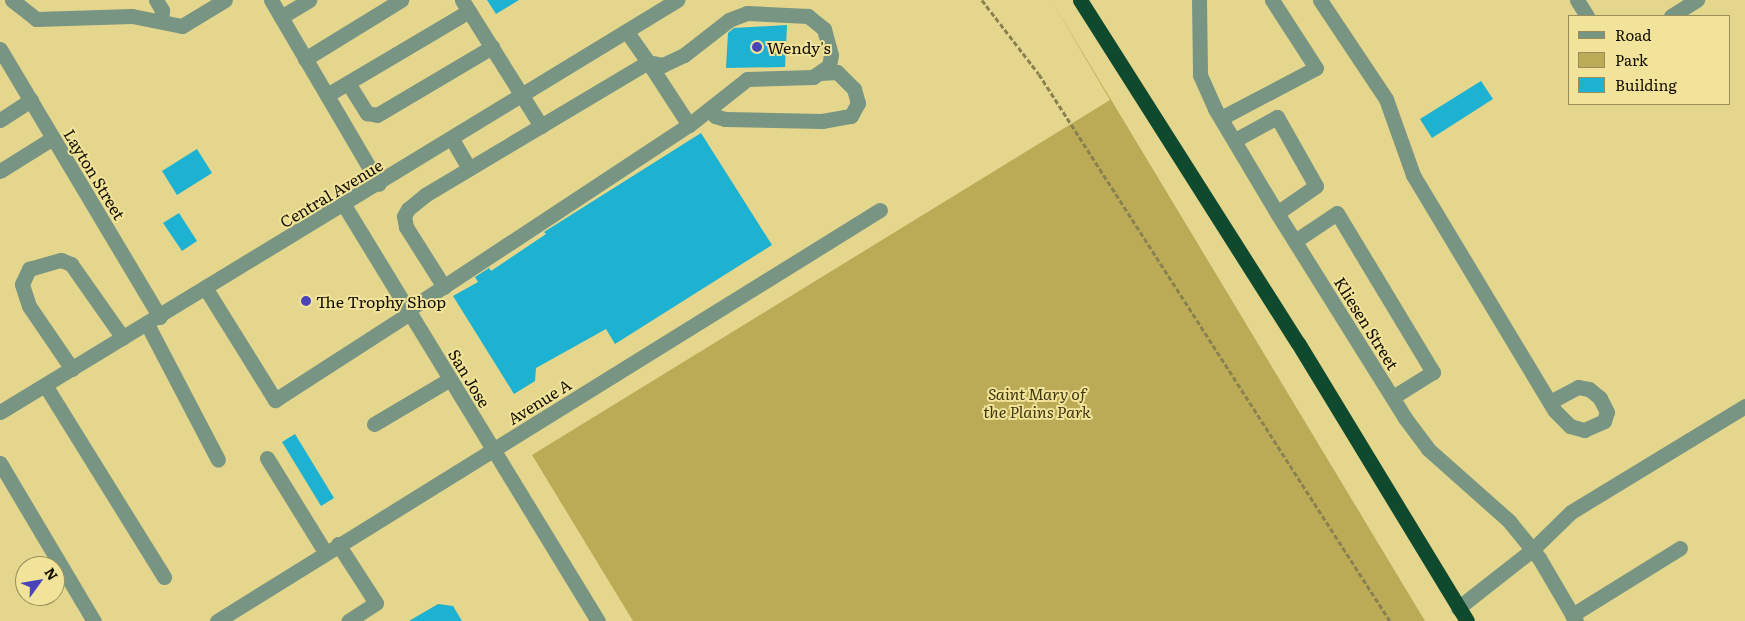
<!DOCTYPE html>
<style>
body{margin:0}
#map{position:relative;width:1745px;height:621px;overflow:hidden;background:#e4d68c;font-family:Literata,serif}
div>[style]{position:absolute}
.green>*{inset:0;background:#bbab57}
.building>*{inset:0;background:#1db1d2}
.path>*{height:2.5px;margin-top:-1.25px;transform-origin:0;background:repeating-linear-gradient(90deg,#8a8150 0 5px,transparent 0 7.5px)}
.minor>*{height:15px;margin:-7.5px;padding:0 7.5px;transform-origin:7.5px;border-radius:7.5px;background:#789583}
.highway>*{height:15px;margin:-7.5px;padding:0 7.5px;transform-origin:7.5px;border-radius:7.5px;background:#0f4a2f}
.dots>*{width:14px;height:14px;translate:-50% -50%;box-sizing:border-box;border:2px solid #f1e399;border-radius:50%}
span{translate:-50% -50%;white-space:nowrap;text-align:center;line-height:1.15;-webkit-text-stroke:4px #f1e399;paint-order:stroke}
.poi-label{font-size:16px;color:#120e00}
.left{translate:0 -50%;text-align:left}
.street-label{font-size:16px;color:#120e00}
.park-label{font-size:16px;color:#3f370c;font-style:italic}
.legend{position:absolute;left:1568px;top:15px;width:162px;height:90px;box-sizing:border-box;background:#f1e399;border:1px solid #988e5c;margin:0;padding:6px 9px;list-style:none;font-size:15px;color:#120e00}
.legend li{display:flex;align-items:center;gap:10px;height:25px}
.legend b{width:25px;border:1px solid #988e5c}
.north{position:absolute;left:15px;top:556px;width:50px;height:50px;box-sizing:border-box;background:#f1e399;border:1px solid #988e5c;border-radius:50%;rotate:58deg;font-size:14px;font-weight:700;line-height:20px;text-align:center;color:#120e00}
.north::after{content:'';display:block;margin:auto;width:18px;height:22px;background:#4944ba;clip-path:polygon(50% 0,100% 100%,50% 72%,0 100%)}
</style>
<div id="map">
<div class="green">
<i style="clip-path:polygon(1051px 0,1425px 621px,633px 621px,532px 455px,1110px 100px)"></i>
</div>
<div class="building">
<i style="clip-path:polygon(487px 0,519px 0,496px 14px)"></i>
<i style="clip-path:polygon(787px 25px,785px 67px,726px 68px,728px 33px,734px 28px)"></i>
<i style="clip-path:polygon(1481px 81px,1493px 99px,1432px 138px,1420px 119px)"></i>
<i style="clip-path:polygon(701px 133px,772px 245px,615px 344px,606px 329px,536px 368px,535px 381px,514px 394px,453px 296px,478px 282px,475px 277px,489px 268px,491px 271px,546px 234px,544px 232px)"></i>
<i style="clip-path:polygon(197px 149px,212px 173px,177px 195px,162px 171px)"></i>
<i style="clip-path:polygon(179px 213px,197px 241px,182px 251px,163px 223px)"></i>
<i style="clip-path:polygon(295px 434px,334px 498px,321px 506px,282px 442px)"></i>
<i style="clip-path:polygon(438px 604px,453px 606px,462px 621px,409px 621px)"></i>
</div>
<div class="path">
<i style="left:982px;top:0;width:93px;rotate:52.4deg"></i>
<i style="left:1039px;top:74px;width:650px;rotate:57.31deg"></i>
</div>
<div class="minor">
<i style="left:12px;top:0;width:31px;rotate:38deg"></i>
<i style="left:36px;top:19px;width:96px;rotate:-1.8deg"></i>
<i style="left:132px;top:16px;width:51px;rotate:11.3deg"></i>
<i style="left:182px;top:26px;width:50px;rotate:-31.2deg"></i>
<i style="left:156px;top:0;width:12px;rotate:59deg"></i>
<i style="left:162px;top:10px;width:11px;rotate:95deg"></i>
<i style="left:271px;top:0;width:213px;rotate:59.6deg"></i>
<i style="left:462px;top:0;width:149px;rotate:57.9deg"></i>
<i style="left:1199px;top:0;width:75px;rotate:89.2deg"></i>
<i style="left:1200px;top:75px;width:37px;rotate:66deg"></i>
<i style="left:1215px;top:109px;width:121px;rotate:59.2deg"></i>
<i style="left:1277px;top:213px;width:242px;rotate:58deg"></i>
<i style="left:1405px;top:418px;width:39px;rotate:53deg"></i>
<i style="left:1428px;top:449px;width:108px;rotate:41.6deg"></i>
<i style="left:1509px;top:521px;width:48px;rotate:51deg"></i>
<i style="left:1539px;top:558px;width:73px;rotate:59.6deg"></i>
<i style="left:1320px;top:0;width:119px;rotate:56.3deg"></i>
<i style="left:1386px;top:99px;width:81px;rotate:70.4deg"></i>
<i style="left:1413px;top:175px;width:275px;rotate:59deg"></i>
<i style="left:1555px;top:411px;width:21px;rotate:45deg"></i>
<i style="left:1570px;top:426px;width:15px;rotate:16deg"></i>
<i style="left:1584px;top:430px;width:22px;rotate:-24deg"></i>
<i style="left:1604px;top:421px;width:9px;rotate:-72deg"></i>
<i style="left:1607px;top:412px;width:16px;rotate:-117deg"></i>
<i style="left:1600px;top:398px;width:14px;rotate:-141deg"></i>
<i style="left:1589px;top:389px;width:11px;rotate:-170deg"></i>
<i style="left:1578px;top:387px;width:32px;rotate:152deg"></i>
<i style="left:1577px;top:0;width:19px;rotate:58deg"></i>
<i style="left:1671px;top:16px;width:31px;rotate:-32deg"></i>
<i style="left:281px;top:17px;width:33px;rotate:-31deg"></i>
<i style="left:0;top:49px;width:312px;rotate:59.2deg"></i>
<i style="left:305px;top:59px;width:113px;rotate:-31.6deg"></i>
<i style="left:348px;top:83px;width:36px;rotate:58deg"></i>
<i style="left:367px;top:113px;width:10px;rotate:11deg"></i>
<i style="left:377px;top:115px;width:134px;rotate:-30.6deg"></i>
<i style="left:327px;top:95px;width:165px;rotate:-30.6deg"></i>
<i style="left:711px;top:108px;width:9px;rotate:63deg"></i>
<i style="left:715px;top:116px;width:10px;rotate:17deg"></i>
<i style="left:725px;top:119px;width:97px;rotate:1.2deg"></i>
<i style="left:822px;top:121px;width:29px;rotate:-10deg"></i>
<i style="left:851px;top:116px;width:15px;rotate:-62deg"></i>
<i style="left:858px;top:103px;width:15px;rotate:-106deg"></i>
<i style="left:854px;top:89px;width:24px;rotate:-135deg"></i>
<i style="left:837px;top:72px;width:17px;rotate:177deg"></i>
<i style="left:1221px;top:118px;width:107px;rotate:-27.8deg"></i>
<i style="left:1316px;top:68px;width:81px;rotate:-122.9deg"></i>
<i style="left:0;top:120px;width:37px;rotate:-33deg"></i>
<i style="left:452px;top:139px;width:34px;rotate:60deg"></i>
<i style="left:1235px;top:140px;width:48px;rotate:-28.7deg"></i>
<i style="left:1277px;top:117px;width:79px;rotate:60.5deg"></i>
<i style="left:1316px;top:186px;width:47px;rotate:145.3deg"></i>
<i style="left:0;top:171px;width:62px;rotate:-31.9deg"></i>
<i style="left:344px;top:205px;width:487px;rotate:58.6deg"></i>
<i style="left:1295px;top:241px;width:50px;rotate:-33.7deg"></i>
<i style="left:1337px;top:213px;width:186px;rotate:58.9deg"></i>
<i style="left:1433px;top:372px;width:47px;rotate:148deg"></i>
<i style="left:444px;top:287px;width:71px;rotate:-122.3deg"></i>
<i style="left:406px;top:227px;width:11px;rotate:-100deg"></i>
<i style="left:404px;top:216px;width:8px;rotate:-60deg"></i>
<i style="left:408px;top:209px;width:22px;rotate:-39deg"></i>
<i style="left:425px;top:195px;width:260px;rotate:-30.8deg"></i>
<i style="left:648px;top:62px;width:75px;rotate:56.9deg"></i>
<i style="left:689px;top:125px;width:74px;rotate:-38.4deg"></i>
<i style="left:747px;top:79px;width:66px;rotate:-1.7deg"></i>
<i style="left:813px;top:77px;width:19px;rotate:-35deg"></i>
<i style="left:829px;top:66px;width:11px;rotate:-80deg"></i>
<i style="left:831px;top:55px;width:27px;rotate:-105deg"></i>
<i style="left:824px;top:29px;width:21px;rotate:-141deg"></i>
<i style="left:808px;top:16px;width:61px;rotate:-177.2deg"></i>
<i style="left:747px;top:13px;width:19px;rotate:159deg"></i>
<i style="left:729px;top:20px;width:57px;rotate:142.1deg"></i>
<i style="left:684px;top:55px;width:23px;rotate:155deg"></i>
<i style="left:663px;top:65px;width:15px;rotate:-169deg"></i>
<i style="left:648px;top:62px;width:37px;rotate:-125deg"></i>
<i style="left:206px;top:289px;width:131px;rotate:58.1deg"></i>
<i style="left:275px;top:400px;width:161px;rotate:-32.8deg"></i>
<i style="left:408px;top:310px;width:336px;rotate:-33.4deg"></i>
<i style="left:147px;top:324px;width:153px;rotate:62.4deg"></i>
<i style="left:72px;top:369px;width:76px;rotate:-124.3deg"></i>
<i style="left:29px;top:306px;width:23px;rotate:-108deg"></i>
<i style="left:22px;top:284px;width:17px;rotate:-65deg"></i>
<i style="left:29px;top:269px;width:33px;rotate:-16deg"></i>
<i style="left:61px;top:260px;width:11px;rotate:22deg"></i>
<i style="left:71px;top:264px;width:90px;rotate:54.9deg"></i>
<i style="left:45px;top:385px;width:226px;rotate:58.2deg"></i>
<i style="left:0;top:412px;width:793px;rotate:-31.32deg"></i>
<i style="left:374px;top:424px;width:88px;rotate:-30.6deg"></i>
<i style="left:267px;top:458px;width:110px;rotate:58.3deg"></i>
<i style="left:0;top:463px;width:184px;rotate:59.3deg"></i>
<i style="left:338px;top:544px;width:70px;rotate:57.2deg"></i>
<i style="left:376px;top:603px;width:33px;rotate:147deg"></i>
<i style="left:1458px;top:608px;width:94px;rotate:-38.1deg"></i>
<i style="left:1532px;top:550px;width:54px;rotate:-44.3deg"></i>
<i style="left:1571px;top:512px;width:204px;rotate:-31.3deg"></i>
<i style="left:1572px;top:615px;width:127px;rotate:-31.8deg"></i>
<i style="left:217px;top:621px;width:780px;rotate:-31.8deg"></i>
</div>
<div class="highway">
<i style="left:1080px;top:0;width:406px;rotate:57.6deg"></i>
<i style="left:1298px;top:343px;width:325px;rotate:58.7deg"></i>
</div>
<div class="dots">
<i style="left:757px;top:47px;background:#4944ba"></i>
<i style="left:306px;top:301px;background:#4944ba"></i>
</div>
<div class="poi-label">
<span class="left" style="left:767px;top:47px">Wendy's</span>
<span class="left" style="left:316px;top:301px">The Trophy Shop</span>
</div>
<div class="street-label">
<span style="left:95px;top:174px;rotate:59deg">Layton Street</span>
<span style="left:331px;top:193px;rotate:-31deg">Central Avenue</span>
<span style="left:1367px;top:323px;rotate:58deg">Kliesen Street</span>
<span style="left:470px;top:378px;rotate:59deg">San Jose</span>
<span style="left:539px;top:401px;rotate:-32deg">Avenue A</span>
</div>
<div class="park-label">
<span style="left:1037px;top:402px">Saint Mary of<br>the Plains Park</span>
</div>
<ul class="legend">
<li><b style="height:6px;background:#789583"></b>Road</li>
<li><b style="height:14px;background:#bbab57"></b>Park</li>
<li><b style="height:14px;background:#1db1d2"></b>Building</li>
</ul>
<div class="north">N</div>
</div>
